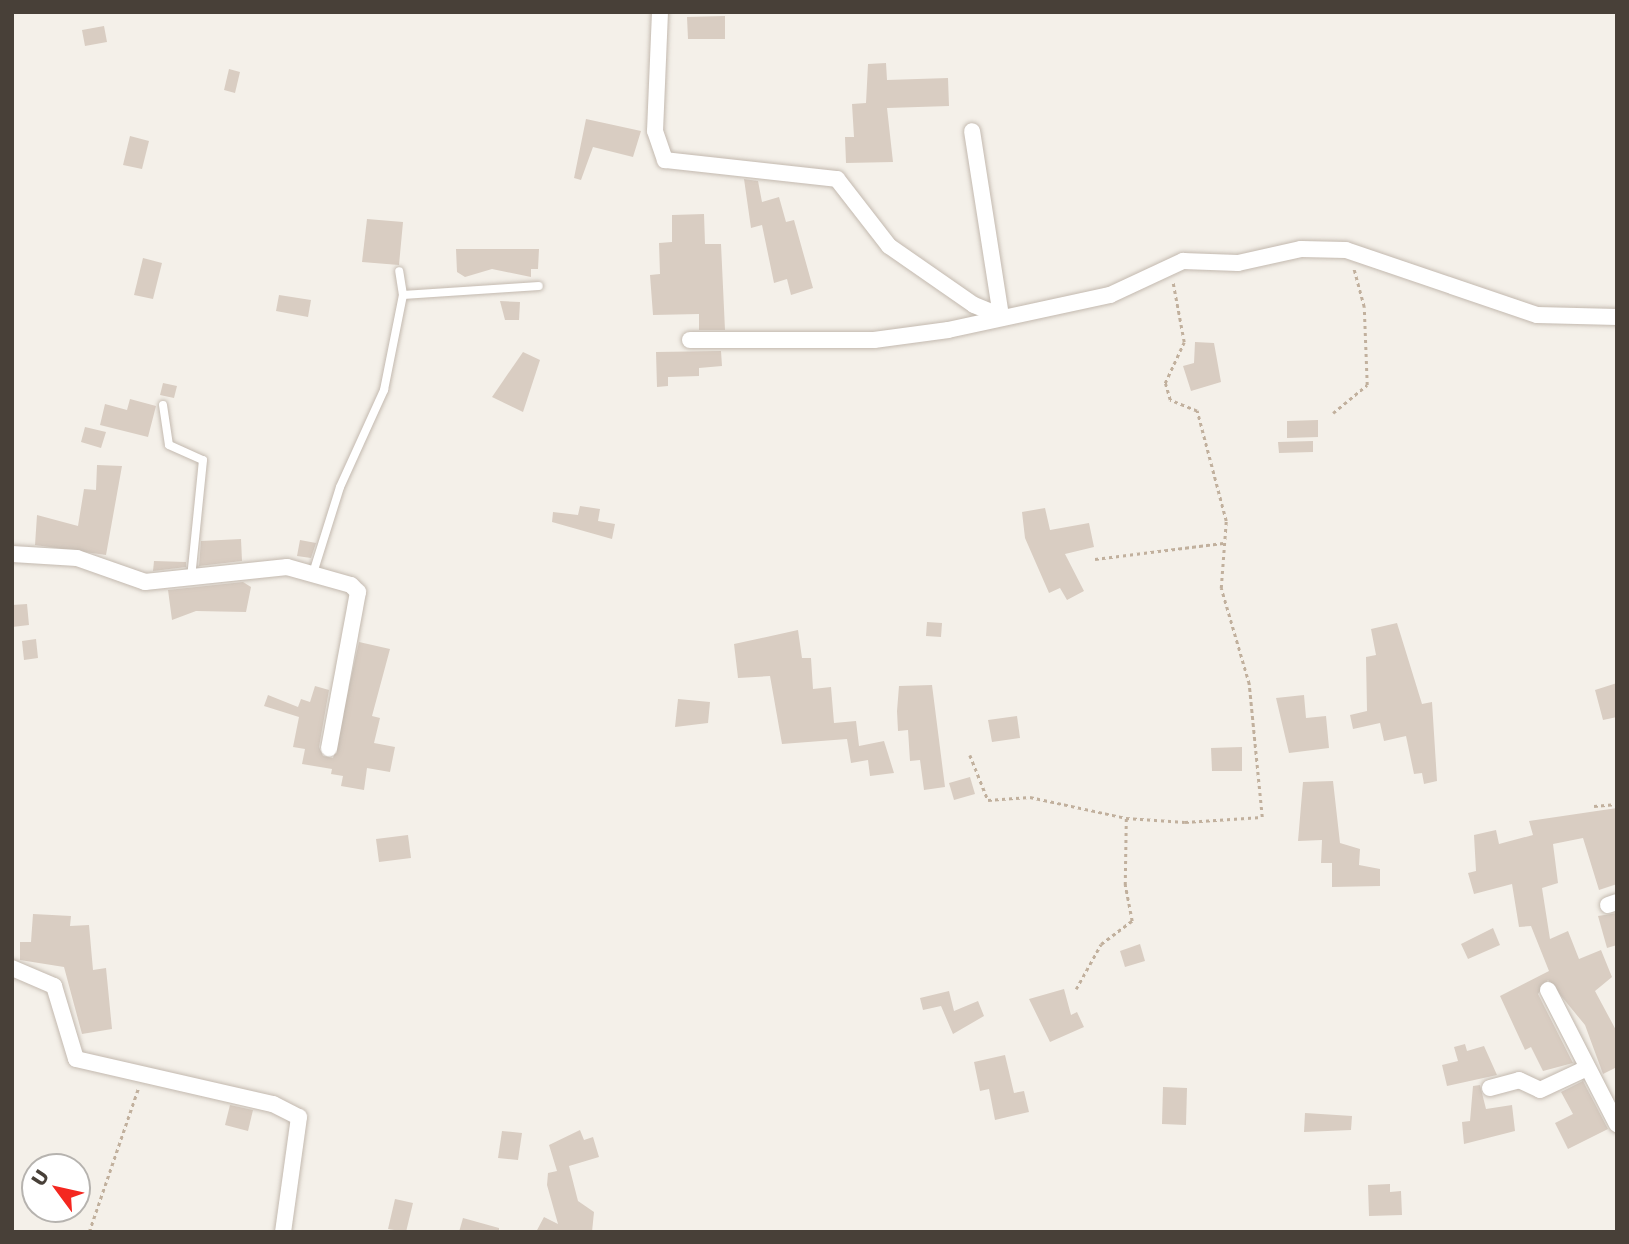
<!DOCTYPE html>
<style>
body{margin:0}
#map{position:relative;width:1629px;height:1244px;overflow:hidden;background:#f4f0e9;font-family:"DejaVu Sans",sans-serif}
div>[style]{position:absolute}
.building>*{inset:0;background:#d9cdc2}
.path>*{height:2.5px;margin-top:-1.25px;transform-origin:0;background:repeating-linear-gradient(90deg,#c1b09d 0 3.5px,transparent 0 7px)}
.roads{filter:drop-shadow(0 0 2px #c3b9af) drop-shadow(0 0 2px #c3b9af)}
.service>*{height:8px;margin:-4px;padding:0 4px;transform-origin:4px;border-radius:4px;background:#fff}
.minor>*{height:16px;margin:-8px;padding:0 8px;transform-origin:8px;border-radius:8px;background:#fff}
span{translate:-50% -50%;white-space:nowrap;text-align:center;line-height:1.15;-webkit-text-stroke:5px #fff;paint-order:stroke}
.frame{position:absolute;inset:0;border:14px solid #484038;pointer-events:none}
.north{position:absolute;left:21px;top:1153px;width:70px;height:70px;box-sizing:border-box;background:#fff;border:2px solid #b6b3af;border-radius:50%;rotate:303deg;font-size:19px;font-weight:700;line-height:28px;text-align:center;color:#484038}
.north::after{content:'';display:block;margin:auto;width:24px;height:32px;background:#f42720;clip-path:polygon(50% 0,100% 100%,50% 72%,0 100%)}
</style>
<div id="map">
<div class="building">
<i style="clip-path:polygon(725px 16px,725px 39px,688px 39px,687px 17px)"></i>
<i style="clip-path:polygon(104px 26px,107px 42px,85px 46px,82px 30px)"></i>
<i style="clip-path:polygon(886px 63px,887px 80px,948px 78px,949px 106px,887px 108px,893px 162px,846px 163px,845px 137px,854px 137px,852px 104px,866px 103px,868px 64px)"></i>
<i style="clip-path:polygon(229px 69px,240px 72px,235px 93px,224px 90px)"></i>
<i style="clip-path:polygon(586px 119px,641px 131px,633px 157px,593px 147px,581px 180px,574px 178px)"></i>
<i style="clip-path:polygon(130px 136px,149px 141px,142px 169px,123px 165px)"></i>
<i style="clip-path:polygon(744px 179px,758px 181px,762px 202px,779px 197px,786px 222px,794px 220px,813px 288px,791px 295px,787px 279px,774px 283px,762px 225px,751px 228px)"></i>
<i style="clip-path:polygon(704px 214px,705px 244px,721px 244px,725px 330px,699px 330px,699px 314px,653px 315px,650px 275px,660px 274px,659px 243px,672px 242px,672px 215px)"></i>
<i style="clip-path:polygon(367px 219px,403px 222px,399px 265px,362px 262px)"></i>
<i style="clip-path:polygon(456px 249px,539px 249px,538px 269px,531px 269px,531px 277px,492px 269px,465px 277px,457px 272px)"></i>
<i style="clip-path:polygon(143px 258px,162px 263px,153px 299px,134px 295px)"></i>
<i style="clip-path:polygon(279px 295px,311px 300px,308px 317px,276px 311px)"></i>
<i style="clip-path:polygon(500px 301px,520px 302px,519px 320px,505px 320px)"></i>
<i style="clip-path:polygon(1195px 342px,1214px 343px,1221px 382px,1191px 391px,1183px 366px,1194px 363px)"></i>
<i style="clip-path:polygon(721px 351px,722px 366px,699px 368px,699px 376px,668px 377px,668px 386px,657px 387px,656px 352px)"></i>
<i style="clip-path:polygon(523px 352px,540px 360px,523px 412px,492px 397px)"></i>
<i style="clip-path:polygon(163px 383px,177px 386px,174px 398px,160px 395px)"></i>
<i style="clip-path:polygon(130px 399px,156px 406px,148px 437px,100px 425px,105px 404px,127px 410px)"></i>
<i style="clip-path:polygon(1318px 420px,1318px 437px,1287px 438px,1287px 421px)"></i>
<i style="clip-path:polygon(85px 427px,106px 432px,101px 448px,81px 442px)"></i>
<i style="clip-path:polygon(1313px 441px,1313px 452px,1279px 453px,1278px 442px)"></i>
<i style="clip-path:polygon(97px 465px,122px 466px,106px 555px,35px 545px,37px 515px,78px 526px,84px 489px,96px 490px)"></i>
<i style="clip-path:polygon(580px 506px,600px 509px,598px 521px,615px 524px,612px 539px,552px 522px,553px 512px,578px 515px)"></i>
<i style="clip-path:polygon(1045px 508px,1050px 530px,1089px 523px,1094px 547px,1065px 554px,1084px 591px,1067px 600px,1060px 588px,1049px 593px,1025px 538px,1022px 512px)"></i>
<i style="clip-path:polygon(241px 539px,242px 561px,199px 566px,201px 541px)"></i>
<i style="clip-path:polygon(300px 540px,316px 543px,311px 558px,297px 556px)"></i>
<i style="clip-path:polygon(154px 561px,186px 562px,186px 567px,153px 571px)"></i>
<i style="clip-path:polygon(243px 582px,251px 587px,246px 612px,196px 611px,172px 620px,168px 590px)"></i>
<i style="clip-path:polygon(27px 604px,29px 625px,12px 627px,12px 605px)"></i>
<i style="clip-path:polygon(927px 622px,942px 623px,941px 637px,926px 636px)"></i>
<i style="clip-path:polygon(1397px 623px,1422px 704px,1432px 702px,1437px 781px,1424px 784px,1422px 773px,1414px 774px,1406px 736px,1384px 741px,1380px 723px,1353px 729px,1350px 715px,1367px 711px,1366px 657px,1376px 655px,1371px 629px)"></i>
<i style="clip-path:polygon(798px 630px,802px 658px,811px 658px,813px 689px,831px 687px,834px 723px,856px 721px,859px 746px,884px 741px,894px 773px,870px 776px,868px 760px,851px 763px,847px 739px,782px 744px,770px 676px,738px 678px,734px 644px)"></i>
<i style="clip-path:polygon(36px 639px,38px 658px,24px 660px,22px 641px)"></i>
<i style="clip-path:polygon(359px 642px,390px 649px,372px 716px,380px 718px,374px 743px,395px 747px,390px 772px,367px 768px,364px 790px,341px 786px,343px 776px,331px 774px,332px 769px,302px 764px,305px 749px,293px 747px,299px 717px,264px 706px,268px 695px,298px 707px,301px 699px,310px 702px,315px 686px,329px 690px,319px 747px,323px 756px,333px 758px)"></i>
<i style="clip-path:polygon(1617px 683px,1617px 717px,1603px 720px,1595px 690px)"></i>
<i style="clip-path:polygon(932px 685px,945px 787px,924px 790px,920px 760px,910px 761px,908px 730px,898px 731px,897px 711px,899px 686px)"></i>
<i style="clip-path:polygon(1304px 695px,1306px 718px,1326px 716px,1329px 748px,1289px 753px,1276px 698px)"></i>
<i style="clip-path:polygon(678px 699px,710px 702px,708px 723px,675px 727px)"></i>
<i style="clip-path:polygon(1017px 716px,1020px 738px,992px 742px,988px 720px)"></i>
<i style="clip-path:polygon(1242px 747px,1242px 771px,1212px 771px,1211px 748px)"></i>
<i style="clip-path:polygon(970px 777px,975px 794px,954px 800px,949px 783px)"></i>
<i style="clip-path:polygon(1333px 781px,1340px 843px,1360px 849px,1359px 865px,1380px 869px,1380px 886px,1332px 887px,1332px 863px,1321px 863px,1322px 840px,1298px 841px,1303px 782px)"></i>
<i style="clip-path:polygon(1617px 808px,1617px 884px,1599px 890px,1583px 838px,1553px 844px,1558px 883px,1542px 888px,1550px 939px,1568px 931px,1579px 959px,1601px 950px,1612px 977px,1595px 991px,1617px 1032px,1617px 1067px,1603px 1074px,1585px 1025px,1548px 980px,1538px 994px,1573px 1063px,1543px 1071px,1531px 1047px,1525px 1050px,1500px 996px,1549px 971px,1531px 926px,1519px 927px,1512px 884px,1474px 894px,1468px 873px,1476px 871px,1474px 835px,1496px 830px,1499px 844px,1533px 835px,1529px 821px)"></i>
<i style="clip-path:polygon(408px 835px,411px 858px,379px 862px,376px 839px)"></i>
<i style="clip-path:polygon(1617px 913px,1617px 945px,1607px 948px,1598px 916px)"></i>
<i style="clip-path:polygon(33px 914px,71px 916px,70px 926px,89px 925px,93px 970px,106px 968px,112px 1029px,82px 1034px,64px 967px,20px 960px,20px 942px,31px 942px)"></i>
<i style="clip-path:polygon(1493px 928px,1500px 945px,1468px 959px,1461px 944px)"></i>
<i style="clip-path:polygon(1140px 944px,1145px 961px,1125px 967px,1120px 951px)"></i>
<i style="clip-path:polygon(1064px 989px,1071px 1015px,1077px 1012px,1084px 1027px,1050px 1042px,1029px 999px)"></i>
<i style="clip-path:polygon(949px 991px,954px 1011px,978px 1001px,984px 1016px,953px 1034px,941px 1006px,923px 1010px,920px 998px)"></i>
<i style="clip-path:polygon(1465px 1044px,1467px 1051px,1484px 1046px,1497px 1075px,1447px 1086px,1442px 1065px,1458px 1061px,1454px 1047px)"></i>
<i style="clip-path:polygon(1005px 1055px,1014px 1093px,1024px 1091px,1029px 1112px,995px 1120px,989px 1089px,980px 1091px,974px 1062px)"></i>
<i style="clip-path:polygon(1583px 1081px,1608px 1129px,1568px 1149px,1555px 1123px,1573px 1114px,1561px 1092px)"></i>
<i style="clip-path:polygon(1480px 1085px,1486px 1109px,1512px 1105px,1515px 1131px,1464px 1144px,1462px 1122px,1470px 1121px,1473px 1086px)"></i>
<i style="clip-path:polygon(1163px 1087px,1187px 1088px,1186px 1125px,1162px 1124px)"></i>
<i style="clip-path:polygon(230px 1105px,253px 1110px,248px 1131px,225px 1125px)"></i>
<i style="clip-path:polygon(1305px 1113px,1352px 1116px,1351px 1130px,1304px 1132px)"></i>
<i style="clip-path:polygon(580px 1130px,584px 1140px,593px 1137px,599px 1157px,569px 1166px,578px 1201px,594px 1212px,592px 1232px,536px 1232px,544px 1217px,558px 1224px,547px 1185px,548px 1173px,557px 1171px,549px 1145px)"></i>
<i style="clip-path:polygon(502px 1131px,522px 1133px,518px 1160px,498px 1158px)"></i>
<i style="clip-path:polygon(1390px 1184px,1390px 1192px,1401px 1191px,1402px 1215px,1369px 1216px,1368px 1185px)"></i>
<i style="clip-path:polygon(395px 1199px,413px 1203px,406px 1232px,388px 1229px)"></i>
<i style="clip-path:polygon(463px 1218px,499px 1228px,499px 1232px,459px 1232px)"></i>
</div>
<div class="path">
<i style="left:1333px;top:413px;width:44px;rotate:-39.5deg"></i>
<i style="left:1367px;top:385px;width:78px;rotate:-92.2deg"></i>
<i style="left:1364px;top:307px;width:39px;rotate:-105deg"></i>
<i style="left:1095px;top:559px;width:129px;rotate:-7.1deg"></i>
<i style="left:970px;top:755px;width:48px;rotate:68.2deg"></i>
<i style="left:988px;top:800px;width:42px;rotate:-4.1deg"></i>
<i style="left:1030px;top:797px;width:98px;rotate:12.3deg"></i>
<i style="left:1126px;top:818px;width:59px;rotate:3.9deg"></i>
<i style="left:1185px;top:822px;width:77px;rotate:-3.7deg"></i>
<i style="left:1262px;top:817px;width:134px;rotate:-95.6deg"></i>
<i style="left:1249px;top:684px;width:100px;rotate:-106.3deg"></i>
<i style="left:1221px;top:588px;width:67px;rotate:-85.7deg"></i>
<i style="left:1226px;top:521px;width:114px;rotate:-104.8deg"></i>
<i style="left:1197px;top:411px;width:29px;rotate:-158deg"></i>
<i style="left:1170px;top:400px;width:18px;rotate:-106deg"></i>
<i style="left:1165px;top:383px;width:45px;rotate:-65.1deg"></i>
<i style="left:1184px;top:342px;width:60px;rotate:-100.6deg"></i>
<i style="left:1594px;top:806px;width:23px;rotate:-5deg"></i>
<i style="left:1076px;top:989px;width:51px;rotate:-60.9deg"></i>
<i style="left:1101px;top:944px;width:39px;rotate:-37deg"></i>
<i style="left:1132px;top:921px;width:37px;rotate:-101deg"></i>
<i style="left:1125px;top:885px;width:67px;rotate:-89.1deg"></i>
<i style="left:89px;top:1232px;width:151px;rotate:-71.1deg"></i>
</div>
<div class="roads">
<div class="service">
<i style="left:403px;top:295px;width:136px;rotate:-3.8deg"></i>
<i style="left:163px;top:405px;width:40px;rotate:81.5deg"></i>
<i style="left:169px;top:445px;width:37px;rotate:24deg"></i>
<i style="left:203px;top:460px;width:119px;rotate:95.8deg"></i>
<i style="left:314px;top:570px;width:87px;rotate:-72.6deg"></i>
<i style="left:340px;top:487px;width:107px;rotate:-65.6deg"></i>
<i style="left:384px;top:390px;width:97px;rotate:-78.7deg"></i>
<i style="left:403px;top:295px;width:24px;rotate:-99deg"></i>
</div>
<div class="minor">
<i style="left:660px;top:12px;width:119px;rotate:92.4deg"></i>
<i style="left:655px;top:131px;width:31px;rotate:71deg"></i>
<i style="left:665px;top:160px;width:173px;rotate:6.3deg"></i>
<i style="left:837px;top:179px;width:85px;rotate:52.2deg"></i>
<i style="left:889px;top:246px;width:103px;rotate:34.8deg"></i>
<i style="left:974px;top:305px;width:29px;rotate:22deg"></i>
<i style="left:1001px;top:316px;width:187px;rotate:-98.9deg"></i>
<i style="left:690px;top:340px;width:184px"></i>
<i style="left:874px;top:340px;width:75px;rotate:-7.7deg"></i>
<i style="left:948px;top:330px;width:166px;rotate:-12.2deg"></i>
<i style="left:1110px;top:295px;width:81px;rotate:-25deg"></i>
<i style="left:1183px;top:261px;width:55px;rotate:2.1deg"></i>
<i style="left:1238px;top:263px;width:65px;rotate:-12.5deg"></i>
<i style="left:1301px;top:249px;width:45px;rotate:1.3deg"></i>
<i style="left:1346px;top:250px;width:202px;rotate:18.8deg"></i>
<i style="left:1537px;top:315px;width:80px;rotate:1.4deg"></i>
<i style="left:12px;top:554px;width:65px;rotate:3.5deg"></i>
<i style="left:77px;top:558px;width:72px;rotate:19.4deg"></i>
<i style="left:145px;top:582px;width:143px;rotate:-6deg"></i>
<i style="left:287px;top:567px;width:66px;rotate:15.7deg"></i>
<i style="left:351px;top:585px;width:10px;rotate:45deg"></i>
<i style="left:358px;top:592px;width:159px;rotate:100.5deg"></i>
<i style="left:1608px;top:905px;width:9px;rotate:-18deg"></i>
<i style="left:12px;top:968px;width:46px;rotate:23.2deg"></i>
<i style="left:54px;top:986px;width:76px;rotate:73.2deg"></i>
<i style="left:76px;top:1059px;width:202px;rotate:12.9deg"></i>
<i style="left:273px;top:1104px;width:29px;rotate:27deg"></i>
<i style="left:299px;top:1117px;width:116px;rotate:97.9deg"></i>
<i style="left:1548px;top:990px;width:151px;rotate:62.8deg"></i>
<i style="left:1490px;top:1088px;width:30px;rotate:-15deg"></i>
<i style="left:1519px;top:1080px;width:23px;rotate:25deg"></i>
<i style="left:1540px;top:1090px;width:52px;rotate:-25.1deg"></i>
</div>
</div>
<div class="frame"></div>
<div class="north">U</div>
</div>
